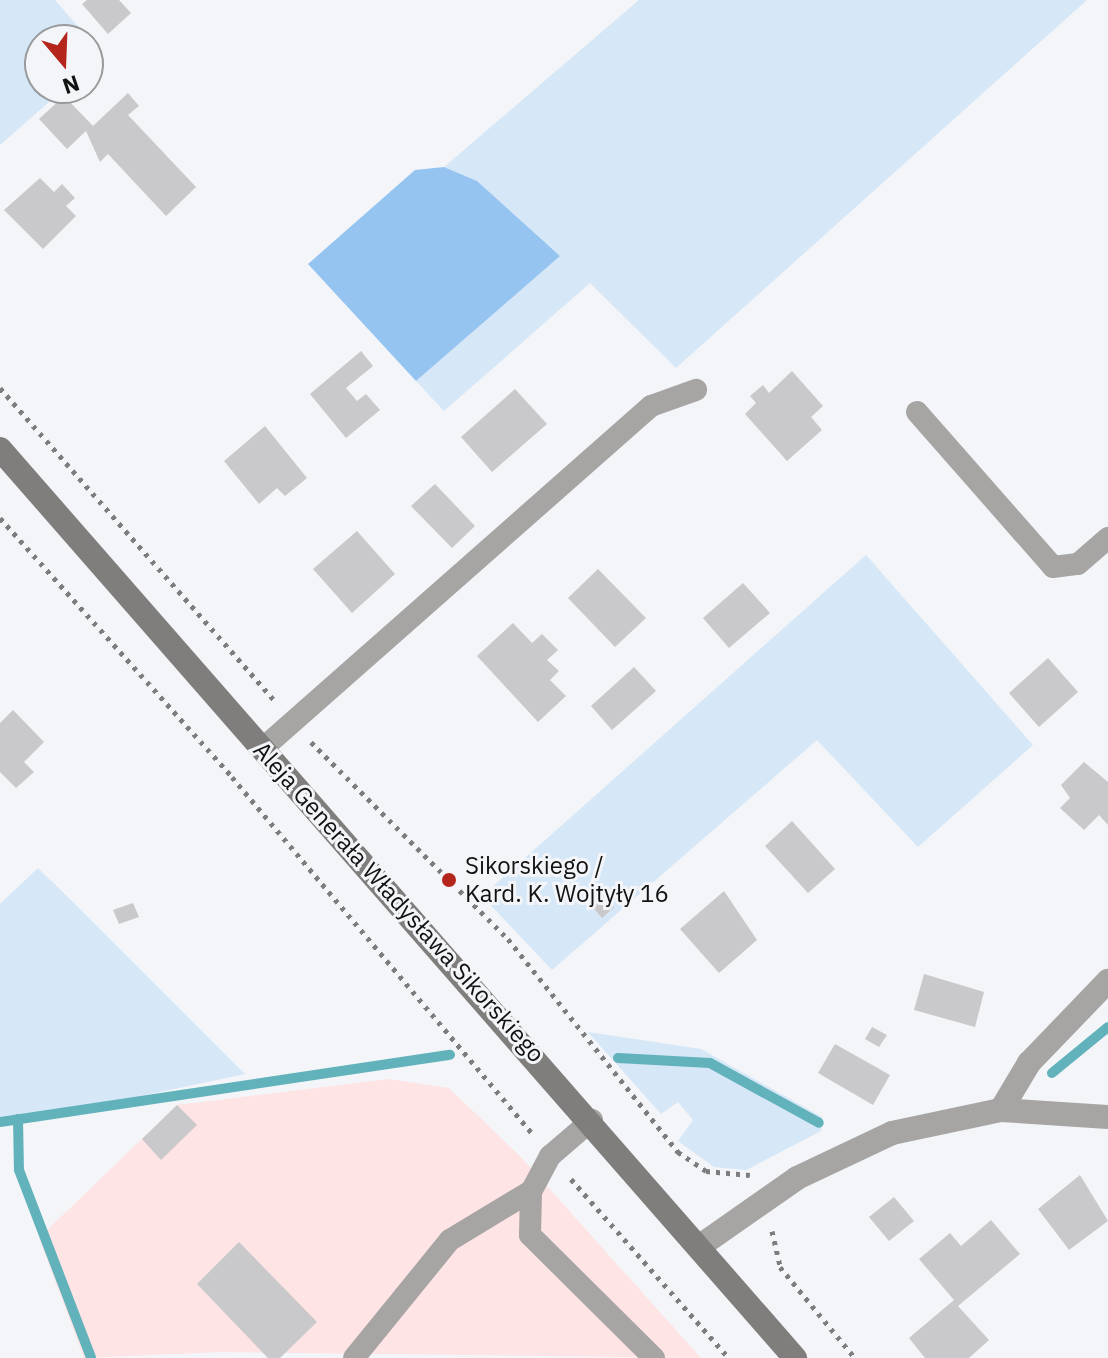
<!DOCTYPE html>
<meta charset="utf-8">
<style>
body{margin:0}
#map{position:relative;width:1108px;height:1358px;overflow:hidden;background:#f3f5f8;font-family:"IBM Plex Sans",sans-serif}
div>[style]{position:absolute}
.commercial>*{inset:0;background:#ffe4e5}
.green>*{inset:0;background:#d6e7f7}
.forest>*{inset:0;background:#96c4f0}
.stream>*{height:10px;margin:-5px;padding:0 5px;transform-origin:5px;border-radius:5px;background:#61b2bb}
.building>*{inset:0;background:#c9c8ca}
.path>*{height:5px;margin-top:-2.5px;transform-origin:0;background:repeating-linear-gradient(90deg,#7b7d7e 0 4px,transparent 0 10px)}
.service>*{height:22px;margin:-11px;padding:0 11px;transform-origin:11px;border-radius:11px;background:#a6a5a4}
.minor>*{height:24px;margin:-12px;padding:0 12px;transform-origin:12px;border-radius:12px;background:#a6a5a4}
.tertiary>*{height:24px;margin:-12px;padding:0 12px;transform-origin:12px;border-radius:12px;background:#a6a5a4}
.secondary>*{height:24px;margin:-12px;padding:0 12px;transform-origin:12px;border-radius:12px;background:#807e7d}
.dots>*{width:22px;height:22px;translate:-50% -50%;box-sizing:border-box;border:4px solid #f3f5f8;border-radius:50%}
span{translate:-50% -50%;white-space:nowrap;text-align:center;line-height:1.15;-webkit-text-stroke:6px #f3f5f8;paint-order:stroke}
.poi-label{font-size:24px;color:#111212}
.left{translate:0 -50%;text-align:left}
.street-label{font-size:24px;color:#111212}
.north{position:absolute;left:24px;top:24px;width:80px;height:80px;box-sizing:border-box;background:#f3f5f8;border:2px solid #999a9c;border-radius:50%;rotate:161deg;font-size:22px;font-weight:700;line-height:32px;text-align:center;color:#111212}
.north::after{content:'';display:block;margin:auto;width:28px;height:36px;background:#b4251c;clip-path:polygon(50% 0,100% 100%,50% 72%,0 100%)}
</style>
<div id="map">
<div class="commercial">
<i style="clip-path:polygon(389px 1079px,449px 1088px,521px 1157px,701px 1358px,221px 1352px,84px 1358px,39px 1238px,177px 1105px)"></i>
</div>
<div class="green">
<i style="clip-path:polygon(0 0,55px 0,103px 55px,88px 68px,88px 40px,40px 40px,40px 88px,65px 88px,0 145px)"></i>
<i style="clip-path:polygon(639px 0,1087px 0,676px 368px,590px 283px,444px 411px,416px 381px,560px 256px,477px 181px,444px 167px)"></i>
<i style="clip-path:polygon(866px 555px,1033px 745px,918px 847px,817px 740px,552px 970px,482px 896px)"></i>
<i style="clip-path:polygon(38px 868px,80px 909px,245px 1074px,0 1126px,0 904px)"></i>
<i style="clip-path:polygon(588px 1032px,701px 1049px,822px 1117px,821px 1131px,746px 1170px,714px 1167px,678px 1141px,693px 1120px,678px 1102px,661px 1114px)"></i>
</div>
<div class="forest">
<i style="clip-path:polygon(444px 167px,477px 181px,560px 256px,416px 381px,308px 264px,415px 170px)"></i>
</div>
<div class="stream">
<i style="left:618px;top:1058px;width:92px;rotate:3.1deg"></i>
<i style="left:710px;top:1063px;width:124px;rotate:28.8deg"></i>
<i style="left:1052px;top:1073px;width:72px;rotate:-39.4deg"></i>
<i style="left:18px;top:1119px;width:51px;rotate:88.9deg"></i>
<i style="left:19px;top:1170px;width:201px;rotate:69deg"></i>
<i style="left:0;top:1122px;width:455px;rotate:-8.5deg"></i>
</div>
<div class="building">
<i style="clip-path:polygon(87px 0,119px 0,131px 13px,108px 34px,82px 4px)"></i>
<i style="clip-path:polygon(128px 93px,139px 106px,128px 115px,196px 187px,166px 216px,108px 154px,100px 162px,86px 131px,67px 149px,39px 119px,64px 96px,93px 126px)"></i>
<i style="clip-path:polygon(40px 178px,54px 192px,62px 184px,75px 198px,66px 206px,76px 216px,43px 249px,4px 210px)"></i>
<i style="clip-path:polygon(361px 351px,373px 366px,346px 388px,357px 401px,366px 394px,380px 410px,346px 438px,310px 394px)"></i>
<i style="clip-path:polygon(792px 371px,823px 406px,811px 417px,822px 430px,787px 461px,745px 414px,756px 403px,750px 396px,763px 385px,769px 393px)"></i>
<i style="clip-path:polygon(515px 389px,547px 424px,492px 472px,461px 437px)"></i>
<i style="clip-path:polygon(265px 426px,307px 478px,285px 496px,277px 488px,259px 504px,224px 461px)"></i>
<i style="clip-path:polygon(435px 484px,475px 526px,452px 548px,411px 506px)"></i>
<i style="clip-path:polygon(357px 531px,395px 574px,352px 613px,313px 569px)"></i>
<i style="clip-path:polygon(598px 569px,646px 618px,615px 647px,568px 598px)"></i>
<i style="clip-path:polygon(743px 583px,770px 613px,729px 648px,703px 618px)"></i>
<i style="clip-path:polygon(513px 623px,532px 643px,542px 634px,558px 650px,547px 660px,559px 671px,550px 680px,566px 696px,538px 722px,477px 656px)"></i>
<i style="clip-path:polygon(1048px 658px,1078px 692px,1039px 727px,1009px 693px)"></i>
<i style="clip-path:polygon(634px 667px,656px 691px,612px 730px,591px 706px)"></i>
<i style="clip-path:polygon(13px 710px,44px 742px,24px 762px,34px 772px,16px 788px,0 772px,0 723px)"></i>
<i style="clip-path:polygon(1084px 762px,1108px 782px,1108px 825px,1099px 815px,1084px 830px,1060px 808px,1070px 798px,1061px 785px)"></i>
<i style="clip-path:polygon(792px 821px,835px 869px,808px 893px,765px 846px)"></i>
<i style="clip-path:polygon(594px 885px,614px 907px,602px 918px,583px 896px)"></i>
<i style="clip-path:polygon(724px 891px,757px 940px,719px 973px,680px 929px)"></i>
<i style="clip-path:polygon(133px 903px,139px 917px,119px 924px,113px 910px)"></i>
<i style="clip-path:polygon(924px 974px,984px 992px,975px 1027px,914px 1010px)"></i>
<i style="clip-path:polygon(872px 1027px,887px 1035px,879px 1047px,865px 1039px)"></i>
<i style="clip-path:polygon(835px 1044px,890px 1075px,873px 1105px,818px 1073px)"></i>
<i style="clip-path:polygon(177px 1105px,197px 1125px,161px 1160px,142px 1139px)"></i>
<i style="clip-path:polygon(1080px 1175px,1108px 1221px,1069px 1250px,1038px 1209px)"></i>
<i style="clip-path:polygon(894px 1197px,914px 1221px,889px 1241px,869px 1217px)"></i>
<i style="clip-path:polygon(991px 1220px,1020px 1254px,958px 1306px,989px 1340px,969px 1358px,925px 1358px,909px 1338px,954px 1300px,919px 1259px,950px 1233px,961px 1246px)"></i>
<i style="clip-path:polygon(239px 1242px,317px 1322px,280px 1358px,268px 1358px,197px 1284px)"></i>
</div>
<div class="path">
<i style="left:0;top:388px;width:417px;rotate:48.7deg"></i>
<i style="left:0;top:518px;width:348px;rotate:48.1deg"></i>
<i style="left:232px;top:777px;width:468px;rotate:49.9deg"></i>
<i style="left:311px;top:742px;width:279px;rotate:45deg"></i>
<i style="left:508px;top:939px;width:273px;rotate:51.4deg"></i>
<i style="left:678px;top:1152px;width:34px;rotate:34deg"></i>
<i style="left:706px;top:1171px;width:44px;rotate:5.2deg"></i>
<i style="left:571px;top:1179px;width:239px;rotate:48.6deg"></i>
<i style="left:772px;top:1231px;width:37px;rotate:77deg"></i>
<i style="left:780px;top:1267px;width:118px;rotate:50.5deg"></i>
</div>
<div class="service">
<i style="left:917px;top:412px;width:206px;rotate:48.7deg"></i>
<i style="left:1053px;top:567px;width:25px;rotate:-7deg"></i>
<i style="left:1078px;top:564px;width:40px;rotate:-41deg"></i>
<i style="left:262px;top:749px;width:519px;rotate:-41.4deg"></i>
<i style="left:651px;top:406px;width:48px;rotate:-19.6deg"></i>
<i style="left:592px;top:1120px;width:55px;rotate:139.4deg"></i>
<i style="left:550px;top:1156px;width:40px;rotate:118deg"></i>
<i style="left:531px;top:1191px;width:44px;rotate:91.3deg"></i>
<i style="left:530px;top:1235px;width:175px;rotate:44.8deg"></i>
<i style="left:354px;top:1358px;width:152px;rotate:-50.9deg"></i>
<i style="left:450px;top:1240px;width:95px;rotate:-31.2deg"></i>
</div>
<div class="minor">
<i style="left:1001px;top:1110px;width:55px;rotate:-59.2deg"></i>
<i style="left:1029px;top:1063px;width:114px;rotate:-46.1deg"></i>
</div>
<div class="tertiary">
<i style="left:700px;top:1246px;width:118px;rotate:-35deg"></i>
<i style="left:797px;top:1178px;width:105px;rotate:-25.3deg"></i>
<i style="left:892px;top:1133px;width:111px;rotate:-11.9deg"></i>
<i style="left:1001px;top:1110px;width:107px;rotate:3.7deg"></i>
</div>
<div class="secondary">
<i style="left:0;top:449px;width:1208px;rotate:48.83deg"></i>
</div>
<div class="dots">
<i style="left:449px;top:880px;background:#b4251c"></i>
</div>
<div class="poi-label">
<span class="left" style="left:465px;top:880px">Sikorskiego /<br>Kard. K. Wojtyły 16</span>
</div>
<div class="street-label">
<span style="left:399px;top:902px;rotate:48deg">Aleja Generała Władysława Sikorskiego</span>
</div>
<div class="north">N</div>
</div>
